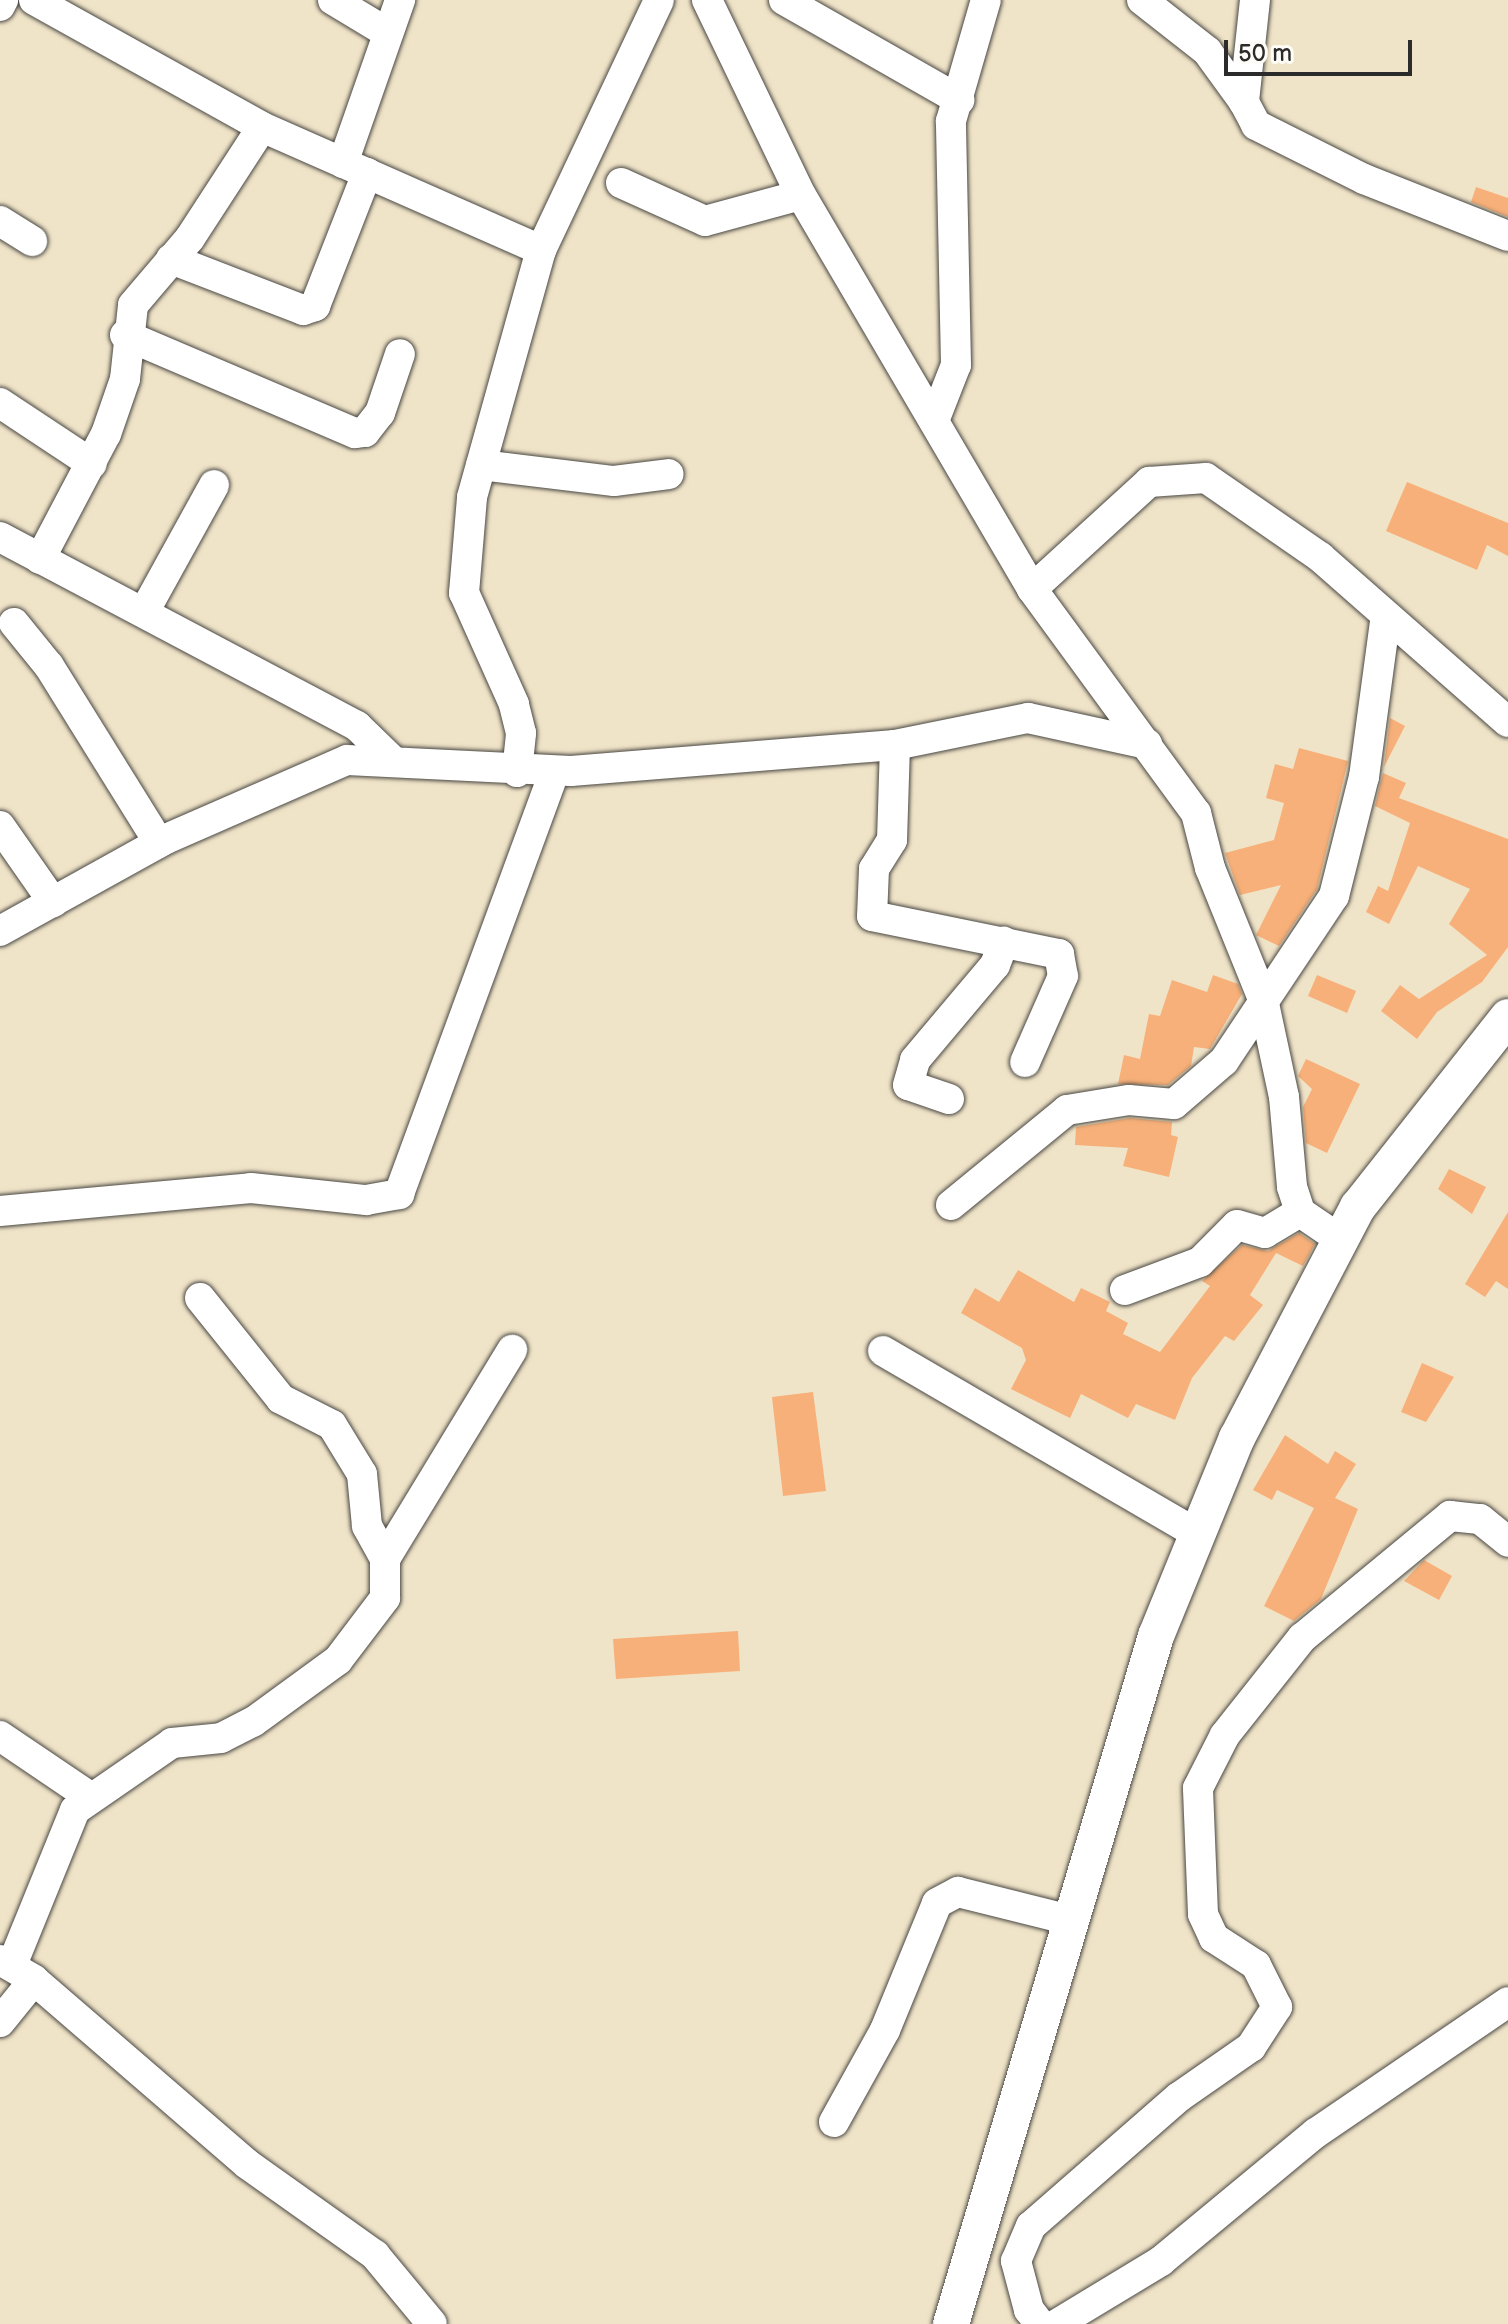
<!DOCTYPE html>
<style>
body{margin:0}
#map{position:relative;width:1508px;height:2324px;overflow:hidden;background:#f0e4c8;font-family:"Balsamiq Sans",sans-serif}
div>[style]{position:absolute}
.building>*{inset:0;background:#f7b079}
.roads{filter:drop-shadow(0 0 2px #494743) drop-shadow(0 0 2px #494743)}
.minor>*{height:30px;margin:-15px;padding:0 15px;transform-origin:15px;border-radius:15px;background:#fff}
.major>*{height:36px;margin:-18px;padding:0 18px;transform-origin:18px;border-radius:18px;background:#fff}
span{translate:-50% -50%;white-space:nowrap;text-align:center;line-height:1.15;-webkit-text-stroke:7px #fdfcf7;paint-order:stroke}
.scale{position:absolute;left:1224px;top:40px;width:188px;height:36px;box-sizing:border-box;border:4px solid #2b2b2b;border-top:0;padding-left:10px;font-size:24px;line-height:28px;white-space:nowrap;color:#2b2b2b;-webkit-text-stroke:6px #fdfcf7;paint-order:stroke}
</style>
<div id="map">
<div class="building">
<i style="clip-path:polygon(1476px 187px,1508px 198px,1508px 217px,1471px 202px)"></i>
<i style="clip-path:polygon(1407px 482px,1508px 523px,1508px 556px,1487px 545px,1477px 570px,1386px 531px)"></i>
<i style="clip-path:polygon(1390px 718px,1405px 726px,1384px 767px)"></i>
<i style="clip-path:polygon(1299px 748px,1348px 761px,1317px 889px,1279px 946px,1256px 935px,1281px 885px,1240px 895px,1225px 853px,1274px 840px,1284px 803px,1266px 798px,1275px 764px,1293px 769px)"></i>
<i style="clip-path:polygon(1383px 773px,1406px 783px,1399px 798px,1508px 839px,1508px 947px,1482px 982px,1437px 1012px,1417px 1039px,1381px 1011px,1400px 985px,1419px 999px,1487px 955px,1449px 924px,1470px 889px,1418px 866px,1389px 924px,1366px 912px,1378px 886px,1388px 891px,1410px 823px,1375px 806px)"></i>
<i style="clip-path:polygon(1213px 975px,1238px 984px,1242px 994px,1210px 1049px,1194px 1047px,1191px 1066px,1168px 1085px,1118px 1084px,1124px 1055px,1140px 1059px,1149px 1014px,1160px 1016px,1172px 980px,1207px 992px)"></i>
<i style="clip-path:polygon(1317px 975px,1356px 991px,1347px 1013px,1308px 996px)"></i>
<i style="clip-path:polygon(1306px 1059px,1360px 1084px,1327px 1153px,1306px 1143px,1303px 1107px,1312px 1089px,1298px 1076px)"></i>
<i style="clip-path:polygon(1130px 1118px,1172px 1122px,1171px 1135px,1178px 1137px,1169px 1177px,1123px 1166px,1128px 1148px,1075px 1145px,1076px 1127px)"></i>
<i style="clip-path:polygon(1449px 1169px,1486px 1187px,1472px 1214px,1438px 1189px)"></i>
<i style="clip-path:polygon(1508px 1212px,1508px 1289px,1496px 1281px,1485px 1297px,1465px 1284px)"></i>
<i style="clip-path:polygon(1299px 1233px,1315px 1244px,1303px 1266px,1276px 1253px,1250px 1295px,1263px 1305px,1234px 1341px,1225px 1336px,1192px 1378px,1175px 1420px,1136px 1404px,1128px 1418px,1081px 1394px,1070px 1418px,1011px 1389px,1026px 1360px,1022px 1348px,961px 1313px,975px 1288px,999px 1302px,1018px 1270px,1074px 1302px,1081px 1288px,1110px 1302px,1106px 1311px,1128px 1323px,1123px 1334px,1160px 1352px,1210px 1286px,1202px 1281px,1242px 1245px,1268px 1251px)"></i>
<i style="clip-path:polygon(1422px 1363px,1454px 1377px,1426px 1422px,1401px 1412px)"></i>
<i style="clip-path:polygon(813px 1392px,826px 1491px,783px 1496px,772px 1397px)"></i>
<i style="clip-path:polygon(1285px 1435px,1328px 1464px,1335px 1451px,1356px 1464px,1335px 1498px,1358px 1509px,1321px 1599px,1294px 1621px,1264px 1606px,1314px 1508px,1277px 1490px,1272px 1500px,1253px 1490px)"></i>
<i style="clip-path:polygon(1424px 1560px,1452px 1576px,1439px 1600px,1404px 1581px)"></i>
<i style="clip-path:polygon(738px 1631px,740px 1671px,616px 1679px,613px 1639px)"></i>
</div>
<div class="roads">
<div class="minor">
<i style="left:34px;top:0;width:261px;rotate:29.1deg"></i>
<i style="left:262px;top:127px;width:305px;rotate:23.8deg"></i>
<i style="left:333px;top:0;width:58px;rotate:31deg"></i>
<i style="left:707px;top:0;width:216px;rotate:64.3deg"></i>
<i style="left:801px;top:195px;width:457px;rotate:59.6deg"></i>
<i style="left:1032px;top:589px;width:278px;rotate:53.8deg"></i>
<i style="left:1196px;top:813px;width:57px;rotate:75.7deg"></i>
<i style="left:1210px;top:868px;width:141px;rotate:68deg"></i>
<i style="left:1263px;top:999px;width:100px;rotate:77.9deg"></i>
<i style="left:1284px;top:1097px;width:90px;rotate:84.9deg"></i>
<i style="left:1292px;top:1187px;width:26px;rotate:72deg"></i>
<i style="left:1300px;top:1212px;width:50px;rotate:34.3deg"></i>
<i style="left:784px;top:0;width:202px;rotate:29.7deg"></i>
<i style="left:1142px;top:0;width:83px;rotate:38.1deg"></i>
<i style="left:1207px;top:51px;width:63px;rotate:54deg"></i>
<i style="left:1255px;top:0;width:103px;rotate:96.2deg"></i>
<i style="left:1244px;top:102px;width:26px;rotate:62deg"></i>
<i style="left:1256px;top:125px;width:121px;rotate:26.6deg"></i>
<i style="left:1364px;top:179px;width:155px;rotate:21.6deg"></i>
<i style="left:0;top:6px;width:7px;rotate:-63deg"></i>
<i style="left:343px;top:163px;width:173px;rotate:-70.7deg"></i>
<i style="left:621px;top:183px;width:92px;rotate:24.3deg"></i>
<i style="left:705px;top:221px;width:99px;rotate:-15.2deg"></i>
<i style="left:0;top:221px;width:38px;rotate:32deg"></i>
<i style="left:171px;top:259px;width:142px;rotate:21.1deg"></i>
<i style="left:303px;top:310px;width:13px;rotate:-18deg"></i>
<i style="left:315px;top:306px;width:143px;rotate:-68.6deg"></i>
<i style="left:125px;top:335px;width:250px;rotate:23.1deg"></i>
<i style="left:355px;top:433px;width:10px;rotate:-6deg"></i>
<i style="left:365px;top:432px;width:24px;rotate:-52deg"></i>
<i style="left:380px;top:413px;width:62px;rotate:-71.3deg"></i>
<i style="left:0;top:403px;width:110px;rotate:33.5deg"></i>
<i style="left:934px;top:421px;width:60px;rotate:-68.6deg"></i>
<i style="left:956px;top:365px;width:244px;rotate:-91.2deg"></i>
<i style="left:951px;top:121px;width:126px;rotate:-73.9deg"></i>
<i style="left:481px;top:465px;width:134px;rotate:6.9deg"></i>
<i style="left:614px;top:481px;width:55px;rotate:-7.3deg"></i>
<i style="left:0;top:537px;width:404px;rotate:27.9deg"></i>
<i style="left:357px;top:726px;width:47px;rotate:44.1deg"></i>
<i style="left:40px;top:559px;width:141px;rotate:-62.2deg"></i>
<i style="left:106px;top:434px;width:58px;rotate:-70.9deg"></i>
<i style="left:125px;top:379px;width:74px;rotate:-83.8deg"></i>
<i style="left:133px;top:305px;width:88px;rotate:-49.6deg"></i>
<i style="left:190px;top:238px;width:132px;rotate:-57deg"></i>
<i style="left:1032px;top:589px;width:159px;rotate:-42.4deg"></i>
<i style="left:1149px;top:482px;width:57px;rotate:-4deg"></i>
<i style="left:1206px;top:478px;width:139px;rotate:34.7deg"></i>
<i style="left:1320px;top:557px;width:250px;rotate:41.3deg"></i>
<i style="left:144px;top:612px;width:145px;rotate:-61.1deg"></i>
<i style="left:14px;top:623px;width:55px;rotate:50.9deg"></i>
<i style="left:49px;top:666px;width:208px;rotate:58.1deg"></i>
<i style="left:895px;top:745px;width:95px;rotate:91.8deg"></i>
<i style="left:892px;top:840px;width:34px;rotate:122deg"></i>
<i style="left:874px;top:869px;width:47px;rotate:92.4deg"></i>
<i style="left:872px;top:916px;width:191px;rotate:11.5deg"></i>
<i style="left:1059px;top:954px;width:22px;rotate:80deg"></i>
<i style="left:1063px;top:976px;width:94px;rotate:113.8deg"></i>
<i style="left:517px;top:772px;width:39px;rotate:-84deg"></i>
<i style="left:521px;top:733px;width:30px;rotate:-104deg"></i>
<i style="left:514px;top:704px;width:122px;rotate:-114.2deg"></i>
<i style="left:464px;top:593px;width:96px;rotate:-85.2deg"></i>
<i style="left:472px;top:497px;width:256px;rotate:-74.4deg"></i>
<i style="left:541px;top:250px;width:276px;rotate:-64.7deg"></i>
<i style="left:0;top:826px;width:93px;rotate:55.1deg"></i>
<i style="left:0;top:931px;width:190px;rotate:-29deg"></i>
<i style="left:166px;top:839px;width:197px;rotate:-23.6deg"></i>
<i style="left:347px;top:760px;width:224px;rotate:2.8deg"></i>
<i style="left:571px;top:771px;width:325px;rotate:-4.6deg"></i>
<i style="left:895px;top:745px;width:136px;rotate:-11.5deg"></i>
<i style="left:1028px;top:718px;width:122px;rotate:12.3deg"></i>
<i style="left:949px;top:1099px;width:43px;rotate:-161.1deg"></i>
<i style="left:908px;top:1085px;width:26px;rotate:-74deg"></i>
<i style="left:915px;top:1060px;width:124px;rotate:-49.9deg"></i>
<i style="left:995px;top:965px;width:25px;rotate:-69deg"></i>
<i style="left:951px;top:1205px;width:150px;rotate:-39.3deg"></i>
<i style="left:1067px;top:1110px;width:63px;rotate:-9.2deg"></i>
<i style="left:1129px;top:1100px;width:45px;rotate:5.1deg"></i>
<i style="left:1174px;top:1104px;width:66px;rotate:-40.7deg"></i>
<i style="left:1224px;top:1061px;width:198px;rotate:-56.3deg"></i>
<i style="left:1334px;top:896px;width:123px;rotate:-75.9deg"></i>
<i style="left:1364px;top:777px;width:157px;rotate:-82.3deg"></i>
<i style="left:0;top:1211px;width:252px;rotate:-5.2deg"></i>
<i style="left:251px;top:1188px;width:116px;rotate:6deg"></i>
<i style="left:366px;top:1200px;width:34px;rotate:-10deg"></i>
<i style="left:399px;top:1194px;width:450px;rotate:-69.8deg"></i>
<i style="left:1125px;top:1290px;width:80px;rotate:-20.5deg"></i>
<i style="left:1200px;top:1262px;width:52px;rotate:-45deg"></i>
<i style="left:1237px;top:1225px;width:29px;rotate:16deg"></i>
<i style="left:1265px;top:1233px;width:41px;rotate:-31deg"></i>
<i style="left:200px;top:1298px;width:129px;rotate:51.3deg"></i>
<i style="left:281px;top:1399px;width:57px;rotate:27deg"></i>
<i style="left:332px;top:1425px;width:57px;rotate:58.5deg"></i>
<i style="left:362px;top:1474px;width:52px;rotate:84.5deg"></i>
<i style="left:367px;top:1526px;width:38px;rotate:61deg"></i>
<i style="left:883px;top:1351px;width:363px;rotate:30.2deg"></i>
<i style="left:0;top:1736px;width:109px;rotate:34.1deg"></i>
<i style="left:0;top:1960px;width:39px;rotate:30deg"></i>
<i style="left:34px;top:1980px;width:281px;rotate:40.8deg"></i>
<i style="left:247px;top:2164px;width:157px;rotate:35.4deg"></i>
<i style="left:375px;top:2255px;width:89px;rotate:50.4deg"></i>
<i style="left:12px;top:1965px;width:167px;rotate:-67.9deg"></i>
<i style="left:75px;top:1810px;width:118px;rotate:-34.6deg"></i>
<i style="left:172px;top:1743px;width:49px;rotate:-5.8deg"></i>
<i style="left:221px;top:1738px;width:36px;rotate:-27deg"></i>
<i style="left:253px;top:1722px;width:105px;rotate:-36.1deg"></i>
<i style="left:338px;top:1660px;width:78px;rotate:-52.8deg"></i>
<i style="left:385px;top:1598px;width:39px;rotate:-90deg"></i>
<i style="left:385px;top:1559px;width:245px;rotate:-58.7deg"></i>
<i style="left:0;top:2022px;width:54px;rotate:-51deg"></i>
<i style="left:834px;top:2122px;width:105px;rotate:-61deg"></i>
<i style="left:885px;top:2030px;width:137px;rotate:-67.7deg"></i>
<i style="left:937px;top:1903px;width:24px;rotate:-28deg"></i>
<i style="left:958px;top:1892px;width:115px;rotate:14deg"></i>
<i style="left:1040px;top:2324px;width:18px;rotate:-128deg"></i>
<i style="left:1029px;top:2310px;width:51px;rotate:-104.9deg"></i>
<i style="left:1016px;top:2261px;width:38px;rotate:-67deg"></i>
<i style="left:1031px;top:2226px;width:196px;rotate:-41.1deg"></i>
<i style="left:1179px;top:2097px;width:88px;rotate:-34.8deg"></i>
<i style="left:1251px;top:2047px;width:48px;rotate:-57deg"></i>
<i style="left:1277px;top:2007px;width:47px;rotate:-116.6deg"></i>
<i style="left:1256px;top:1965px;width:50px;rotate:-147.3deg"></i>
<i style="left:1214px;top:1938px;width:26px;rotate:-115deg"></i>
<i style="left:1203px;top:1914px;width:126px;rotate:-92.3deg"></i>
<i style="left:1198px;top:1788px;width:59px;rotate:-63deg"></i>
<i style="left:1225px;top:1735px;width:124px;rotate:-51.6deg"></i>
<i style="left:1302px;top:1638px;width:192px;rotate:-39.5deg"></i>
<i style="left:1450px;top:1516px;width:30px;rotate:6deg"></i>
<i style="left:1480px;top:1519px;width:36px;rotate:39deg"></i>
<i style="left:1057px;top:2324px;width:122px;rotate:-31.2deg"></i>
<i style="left:1161px;top:2261px;width:201px;rotate:-39.6deg"></i>
<i style="left:1316px;top:2133px;width:232px;rotate:-34.3deg"></i>
</div>
<div class="major">
<i style="left:951px;top:2324px;width:718px;rotate:-73.41deg"></i>
<i style="left:1156px;top:1636px;width:214px;rotate:-67.8deg"></i>
<i style="left:1237px;top:1438px;width:261px;rotate:-62.4deg"></i>
<i style="left:1358px;top:1207px;width:242px;rotate:-51.7deg"></i>
</div>
</div>
<div class="scale">50 m</div>
</div>
